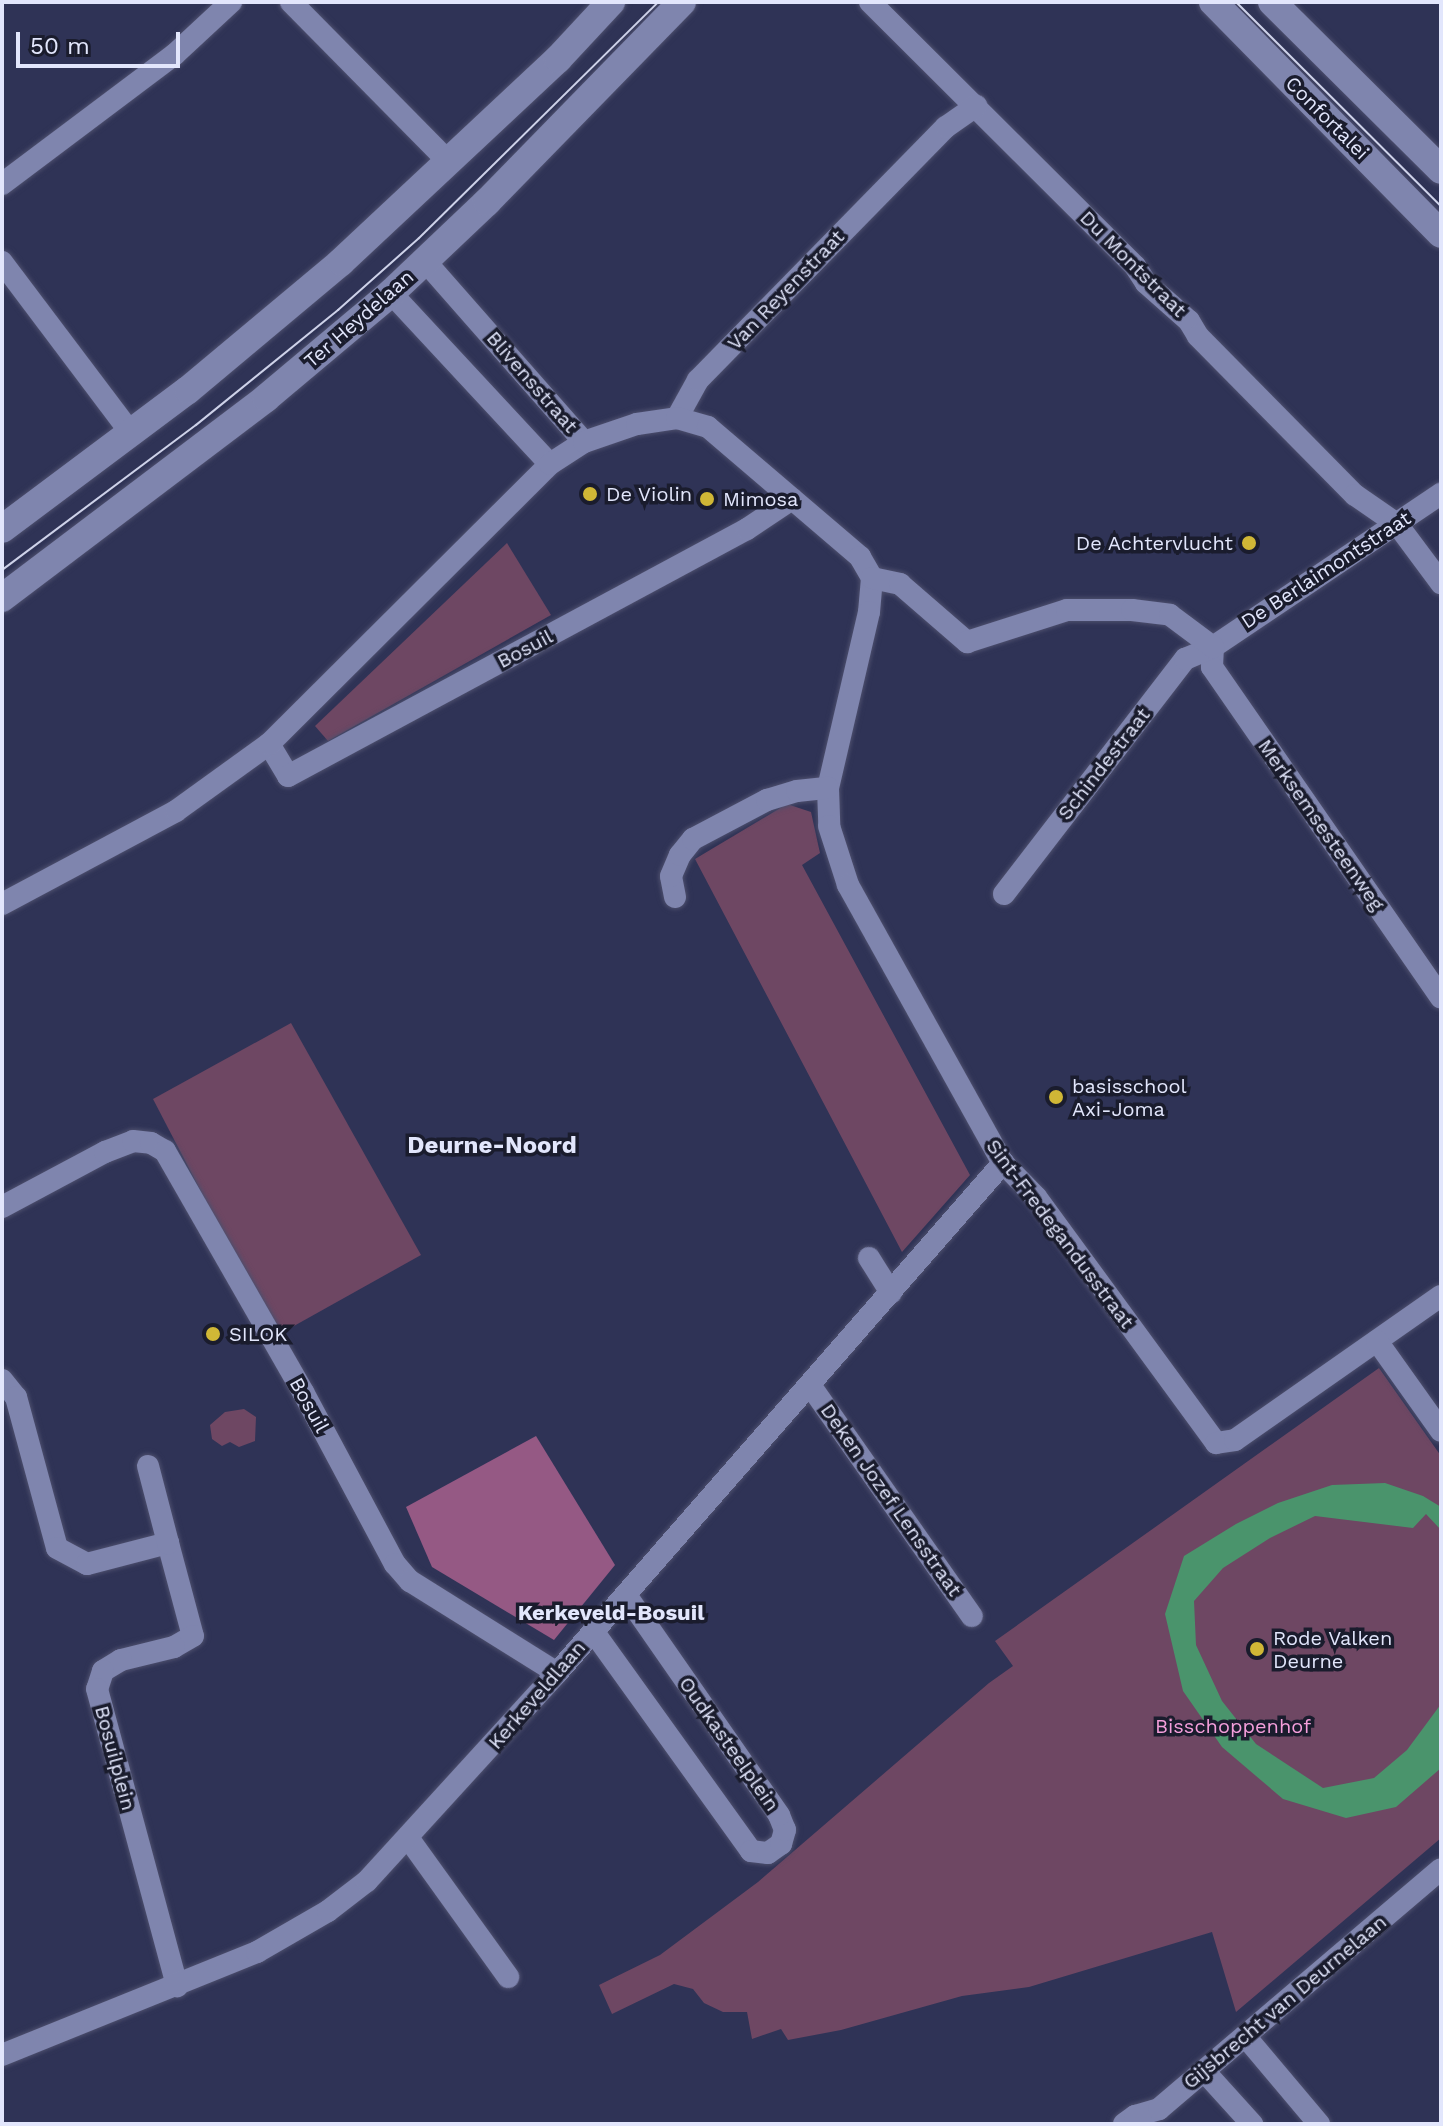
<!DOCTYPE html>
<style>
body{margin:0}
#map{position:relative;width:1443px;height:2126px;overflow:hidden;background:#2f3356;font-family:"Work Sans",sans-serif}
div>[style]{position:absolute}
.green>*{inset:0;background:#6e4763}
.forest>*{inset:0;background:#955984}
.water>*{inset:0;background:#4a946c}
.roads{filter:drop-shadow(0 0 2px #4d4f6d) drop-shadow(0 0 2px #4d4f6d)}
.minor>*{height:22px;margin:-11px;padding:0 11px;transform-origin:11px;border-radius:11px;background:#7f85ae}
.tertiary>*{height:28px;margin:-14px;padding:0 14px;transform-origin:14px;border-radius:14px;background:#7f85ae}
.tram>*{height:2px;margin:-1px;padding:0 1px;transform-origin:1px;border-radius:1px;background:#ced2e9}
.dots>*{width:22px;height:22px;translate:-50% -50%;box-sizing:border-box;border:4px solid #1a1c2d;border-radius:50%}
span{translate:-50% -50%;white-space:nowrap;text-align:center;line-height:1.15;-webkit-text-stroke:7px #1a1c2d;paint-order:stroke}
.street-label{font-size:20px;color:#e2e6fc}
.poi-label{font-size:20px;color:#e2e6fc}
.left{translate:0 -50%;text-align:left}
.right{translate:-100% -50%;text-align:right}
.park-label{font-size:20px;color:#f59fdc}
.neighbourhood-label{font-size:22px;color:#e2e6fc;font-weight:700}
.quarter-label{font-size:24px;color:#e2e6fc;font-weight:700}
.frame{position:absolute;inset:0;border:4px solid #e2e6fc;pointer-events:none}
.scale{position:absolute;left:16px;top:32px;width:164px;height:36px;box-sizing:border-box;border:4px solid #e2e6fc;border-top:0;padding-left:10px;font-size:24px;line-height:28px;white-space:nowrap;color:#e2e6fc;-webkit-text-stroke:6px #1a1c2d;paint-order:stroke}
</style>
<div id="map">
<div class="green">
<i style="clip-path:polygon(507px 543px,551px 615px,328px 741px,315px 726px)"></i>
<i style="clip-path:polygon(787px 804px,811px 812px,820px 853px,802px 865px,970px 1175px,902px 1252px,695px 859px)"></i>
<i style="clip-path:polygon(291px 1023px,421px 1255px,276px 1336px,153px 1099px)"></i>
<i style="clip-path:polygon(1379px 1368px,1441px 1456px,1441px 1838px,1236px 2012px,1212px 1932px,1029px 1987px,962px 1996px,841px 2030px,788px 2040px,781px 2029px,752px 2039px,747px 2012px,723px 2012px,704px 2003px,693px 1989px,674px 1984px,612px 2014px,599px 1985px,660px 1955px,758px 1882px,989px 1683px,1013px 1666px,995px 1641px)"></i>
<i style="clip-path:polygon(244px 1409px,256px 1417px,255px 1441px,239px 1447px,230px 1442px,222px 1446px,212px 1439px,210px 1425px,225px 1412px)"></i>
</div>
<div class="forest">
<i style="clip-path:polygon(536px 1436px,615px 1565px,554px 1640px,432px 1567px,406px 1507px)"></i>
</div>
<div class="water">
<i style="clip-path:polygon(1385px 1483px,1423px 1496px,1441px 1507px,1441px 1530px,1426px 1514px,1413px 1528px,1315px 1516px,1270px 1538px,1223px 1568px,1194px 1601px,1196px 1645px,1222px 1701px,1256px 1744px,1323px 1788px,1374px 1778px,1407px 1750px,1441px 1704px,1441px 1768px,1396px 1807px,1346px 1818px,1283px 1799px,1222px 1747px,1183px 1691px,1165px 1614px,1184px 1556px,1236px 1524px,1278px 1503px,1332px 1485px)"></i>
</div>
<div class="roads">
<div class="minor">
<i style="left:291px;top:2px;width:226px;rotate:45.4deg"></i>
<i style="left:870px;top:2px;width:374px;rotate:44.9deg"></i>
<i style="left:1135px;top:266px;width:20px;rotate:57deg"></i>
<i style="left:1146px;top:283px;width:57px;rotate:41.5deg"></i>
<i style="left:1189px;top:321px;width:17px;rotate:59deg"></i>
<i style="left:1198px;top:336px;width:223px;rotate:45.4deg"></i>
<i style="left:1355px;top:495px;width:51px;rotate:34.6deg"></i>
<i style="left:1397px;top:524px;width:74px;rotate:53.3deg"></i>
<i style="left:2px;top:184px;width:215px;rotate:-36.9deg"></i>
<i style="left:174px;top:55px;width:78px;rotate:-42.9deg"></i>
<i style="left:425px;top:261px;width:241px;rotate:48.7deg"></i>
<i style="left:2px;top:262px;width:214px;rotate:53deg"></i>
<i style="left:391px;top:293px;width:233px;rotate:47.1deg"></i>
<i style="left:677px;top:418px;width:43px;rotate:-61.1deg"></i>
<i style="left:698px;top:380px;width:354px;rotate:-45.6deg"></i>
<i style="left:946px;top:127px;width:37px;rotate:-35deg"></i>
<i style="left:872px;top:578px;width:34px;rotate:95deg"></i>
<i style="left:869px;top:612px;width:181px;rotate:103.1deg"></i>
<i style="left:828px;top:788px;width:38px;rotate:88deg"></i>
<i style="left:829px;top:826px;width:62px;rotate:72.1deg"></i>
<i style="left:848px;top:885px;width:318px;rotate:60.9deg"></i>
<i style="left:1003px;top:1163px;width:47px;rotate:45.9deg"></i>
<i style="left:1036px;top:1197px;width:305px;rotate:53.8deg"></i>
<i style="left:1216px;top:1443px;width:19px;rotate:-9deg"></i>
<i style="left:1235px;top:1440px;width:251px;rotate:-35deg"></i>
<i style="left:1213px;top:647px;width:20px;rotate:93deg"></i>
<i style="left:1212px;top:667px;width:402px;rotate:55.3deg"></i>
<i style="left:269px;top:744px;width:37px;rotate:59deg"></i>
<i style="left:288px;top:776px;width:521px;rotate:-28.29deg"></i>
<i style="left:747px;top:529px;width:54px;rotate:-33.7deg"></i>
<i style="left:1004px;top:894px;width:297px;rotate:-52.4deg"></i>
<i style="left:1185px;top:659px;width:30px;rotate:-23deg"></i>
<i style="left:1213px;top:647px;width:275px;rotate:-33.9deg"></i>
<i style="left:675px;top:897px;width:21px;rotate:-101deg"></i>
<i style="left:671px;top:876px;width:23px;rotate:-67deg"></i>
<i style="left:680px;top:855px;width:21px;rotate:-51deg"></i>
<i style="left:693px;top:839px;width:84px;rotate:-27.8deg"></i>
<i style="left:767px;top:800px;width:31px;rotate:-17deg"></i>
<i style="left:797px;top:791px;width:31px;rotate:-6deg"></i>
<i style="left:2px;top:904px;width:197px;rotate:-28.1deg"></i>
<i style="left:176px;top:811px;width:115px;rotate:-35.8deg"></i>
<i style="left:269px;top:744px;width:397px;rotate:-44.9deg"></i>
<i style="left:550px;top:464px;width:40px;rotate:-32.9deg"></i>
<i style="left:584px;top:442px;width:56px;rotate:-18.8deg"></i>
<i style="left:637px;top:424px;width:40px;rotate:-8.5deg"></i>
<i style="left:677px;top:418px;width:32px;rotate:16deg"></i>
<i style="left:708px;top:427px;width:200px;rotate:40.5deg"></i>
<i style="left:860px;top:557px;width:24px;rotate:60deg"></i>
<i style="left:872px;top:578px;width:29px;rotate:12deg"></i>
<i style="left:900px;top:584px;width:89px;rotate:40.9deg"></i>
<i style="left:967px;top:642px;width:105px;rotate:-17.7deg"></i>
<i style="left:1067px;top:610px;width:65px"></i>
<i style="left:1132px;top:610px;width:38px;rotate:7deg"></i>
<i style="left:1170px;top:615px;width:54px;rotate:36.7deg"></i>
<i style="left:2px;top:1207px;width:117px;rotate:-28.1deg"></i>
<i style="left:105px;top:1152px;width:30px;rotate:-21deg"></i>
<i style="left:133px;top:1141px;width:18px;rotate:6deg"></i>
<i style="left:151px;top:1143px;width:16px;rotate:30deg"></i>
<i style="left:165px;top:1151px;width:278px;rotate:60.2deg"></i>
<i style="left:303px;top:1392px;width:195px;rotate:61.9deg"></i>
<i style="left:395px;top:1564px;width:23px;rotate:49deg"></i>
<i style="left:410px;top:1581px;width:173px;rotate:32deg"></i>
<i style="left:869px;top:1258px;width:41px;rotate:57.8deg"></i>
<i style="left:1377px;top:1341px;width:110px;rotate:54.6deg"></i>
<i style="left:2px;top:1380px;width:22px;rotate:51deg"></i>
<i style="left:16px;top:1397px;width:156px;rotate:74.8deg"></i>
<i style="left:57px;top:1548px;width:34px;rotate:28deg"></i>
<i style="left:87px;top:1564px;width:84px;rotate:-14.5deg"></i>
<i style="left:168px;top:1543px;width:96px;rotate:75deg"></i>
<i style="left:193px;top:1636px;width:22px;rotate:150deg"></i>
<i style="left:174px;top:1647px;width:55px;rotate:166.2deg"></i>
<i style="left:121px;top:1660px;width:21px;rotate:149deg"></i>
<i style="left:103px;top:1671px;width:19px;rotate:108deg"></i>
<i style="left:97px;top:1689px;width:308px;rotate:74.9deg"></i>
<i style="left:810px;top:1385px;width:282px;rotate:55deg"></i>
<i style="left:148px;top:1466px;width:80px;rotate:75.4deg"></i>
<i style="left:593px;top:1631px;width:271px;rotate:54.3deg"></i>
<i style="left:751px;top:1851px;width:17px;rotate:7deg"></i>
<i style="left:768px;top:1853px;width:16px;rotate:-35deg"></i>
<i style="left:781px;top:1844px;width:15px;rotate:-74deg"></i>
<i style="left:785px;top:1830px;width:16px;rotate:-112deg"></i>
<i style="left:779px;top:1815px;width:268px;rotate:-124.8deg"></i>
<i style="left:409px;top:1839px;width:170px;rotate:54.3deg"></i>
<i style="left:1245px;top:2036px;width:115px;rotate:49.9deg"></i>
<i style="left:2px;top:2055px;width:275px;rotate:-22deg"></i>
<i style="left:257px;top:1952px;width:82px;rotate:-30deg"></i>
<i style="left:328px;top:1911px;width:49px;rotate:-37.6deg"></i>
<i style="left:367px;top:1881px;width:282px;rotate:-47.6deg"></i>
<i style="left:557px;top:1673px;width:678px;rotate:-48.83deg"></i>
<i style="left:1204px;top:2071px;width:72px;rotate:47.8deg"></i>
<i style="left:1124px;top:2124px;width:14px;rotate:-36deg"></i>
<i style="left:1135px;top:2116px;width:25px;rotate:-16deg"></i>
<i style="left:1159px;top:2109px;width:370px;rotate:-40.4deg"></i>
</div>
<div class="tertiary">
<i style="left:1213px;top:2px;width:325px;rotate:45.5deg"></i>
<i style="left:1272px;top:2px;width:238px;rotate:44.8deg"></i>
<i style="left:2px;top:529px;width:232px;rotate:-36.8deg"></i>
<i style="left:188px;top:390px;width:199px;rotate:-39.9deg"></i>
<i style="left:341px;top:262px;width:297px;rotate:-43.1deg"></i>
<i style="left:558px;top:59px;width:78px;rotate:-47.1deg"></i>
<i style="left:2px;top:598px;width:331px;rotate:-37.1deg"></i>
<i style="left:266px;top:398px;width:163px;rotate:-40deg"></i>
<i style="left:391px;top:293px;width:132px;rotate:-43.5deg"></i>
<i style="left:487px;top:202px;width:279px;rotate:-45.7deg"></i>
</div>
</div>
<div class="tram">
<i style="left:1236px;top:2px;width:289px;rotate:44.9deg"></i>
<i style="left:2px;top:570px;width:242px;rotate:-36.8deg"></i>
<i style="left:196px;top:425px;width:183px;rotate:-39deg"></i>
<i style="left:338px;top:310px;width:108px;rotate:-41.6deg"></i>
<i style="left:419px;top:238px;width:336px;rotate:-44.6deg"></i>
</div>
<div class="dots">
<i style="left:590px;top:494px;background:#d0b736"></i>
<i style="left:707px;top:499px;background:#d0b736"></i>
<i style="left:1249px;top:543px;background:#d0b736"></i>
<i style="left:1056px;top:1097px;background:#d0b736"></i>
<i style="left:213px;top:1334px;background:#d0b736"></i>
<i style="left:1257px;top:1649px;background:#d0b736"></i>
</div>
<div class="street-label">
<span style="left:1327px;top:118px;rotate:45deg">Confortalei</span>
<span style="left:1133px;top:264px;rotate:45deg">Du Montstraat</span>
<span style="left:786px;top:290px;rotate:-46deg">Van Reyenstraat</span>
<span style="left:359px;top:319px;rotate:-41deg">Ter Heydelaan</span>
<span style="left:532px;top:382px;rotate:49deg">Blivensstraat</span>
<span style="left:1326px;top:570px;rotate:-33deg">De Berlaimontstraat</span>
<span style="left:525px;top:649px;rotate:-28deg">Bosuil</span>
<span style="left:1104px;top:764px;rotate:-52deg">Schindestraat</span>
<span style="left:1321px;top:825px;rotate:55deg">Merksemsesteenweg</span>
<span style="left:1060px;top:1234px;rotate:53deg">Sint-Fredegandusstraat</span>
<span style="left:309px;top:1405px;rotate:61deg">Bosuil</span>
<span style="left:891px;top:1500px;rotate:55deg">Deken Jozef Lensstraat</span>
<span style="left:537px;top:1695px;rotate:-49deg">Kerkeveldlaan</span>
<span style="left:729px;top:1744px;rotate:55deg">Oudkasteelplein</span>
<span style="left:115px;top:1758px;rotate:75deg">Bosuilplein</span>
<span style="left:1285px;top:2002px;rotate:-40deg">Gijsbrecht van Deurnelaan</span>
</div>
<div class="poi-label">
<span class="left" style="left:606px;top:494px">De Violin</span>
<span class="left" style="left:723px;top:499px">Mimosa</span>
<span class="right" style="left:1233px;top:543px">De Achtervlucht</span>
<span class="left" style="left:1072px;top:1098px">basisschool<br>Axi-Joma</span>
<span class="left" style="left:229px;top:1334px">SILOK</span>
<span class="left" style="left:1273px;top:1650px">Rode Valken<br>Deurne</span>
</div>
<div class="park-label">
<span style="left:1233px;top:1726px">Bisschoppenhof</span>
</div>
<div class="neighbourhood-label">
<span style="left:611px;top:1613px">Kerkeveld-Bosuil</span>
</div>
<div class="quarter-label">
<span style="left:492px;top:1146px">Deurne-Noord</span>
</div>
<div class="frame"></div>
<div class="scale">50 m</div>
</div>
